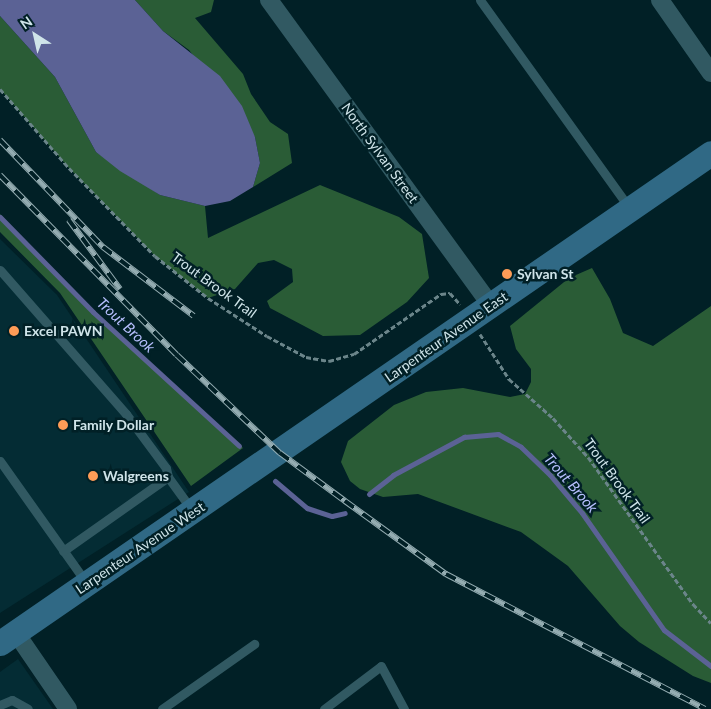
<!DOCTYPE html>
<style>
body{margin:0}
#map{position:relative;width:711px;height:709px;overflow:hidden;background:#012026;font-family:Lato,sans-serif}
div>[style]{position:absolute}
.built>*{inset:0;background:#042c34}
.forest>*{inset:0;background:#2a5c36}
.water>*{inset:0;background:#5b6295}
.stream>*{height:5px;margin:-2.5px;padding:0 2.5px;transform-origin:2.5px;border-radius:2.5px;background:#5b6295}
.path>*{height:3px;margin-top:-1.5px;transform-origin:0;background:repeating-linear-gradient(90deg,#6b858a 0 5px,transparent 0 7.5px)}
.lane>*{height:9px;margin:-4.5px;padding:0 4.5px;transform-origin:4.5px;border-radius:4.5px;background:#315962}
.street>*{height:18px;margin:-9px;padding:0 9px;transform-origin:9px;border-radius:9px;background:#315962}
.secondary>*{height:25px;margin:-12.5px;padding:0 12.5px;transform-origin:12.5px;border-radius:12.5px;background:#306985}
.rail>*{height:5.5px;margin-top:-2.75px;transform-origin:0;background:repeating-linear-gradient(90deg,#012026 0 11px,#94acb1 0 22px);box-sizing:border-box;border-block:1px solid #94acb1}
.dots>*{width:14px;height:14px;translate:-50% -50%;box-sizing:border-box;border:2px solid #012026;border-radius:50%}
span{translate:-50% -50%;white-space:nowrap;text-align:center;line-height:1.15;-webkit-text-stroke:5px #012026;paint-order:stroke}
.street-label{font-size:14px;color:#cfe4e9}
.poi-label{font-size:14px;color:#cfe4e9;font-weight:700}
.left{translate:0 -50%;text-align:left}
.water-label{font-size:15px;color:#b5befd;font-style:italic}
.north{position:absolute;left:10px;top:10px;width:50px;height:50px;-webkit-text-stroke:4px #012026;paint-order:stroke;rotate:325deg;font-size:14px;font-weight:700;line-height:20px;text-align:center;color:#cfe4e9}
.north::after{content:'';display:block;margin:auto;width:18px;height:22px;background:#cfe4e9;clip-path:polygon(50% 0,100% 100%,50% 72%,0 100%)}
</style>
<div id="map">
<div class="built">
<i style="clip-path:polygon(0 239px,57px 295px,189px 492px,0 613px)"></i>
<i style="clip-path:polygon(18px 659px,53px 709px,0 709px,0 672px)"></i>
</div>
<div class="forest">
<i style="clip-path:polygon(135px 0,214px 0,211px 12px,195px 18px,243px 74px,251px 94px,270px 122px,288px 134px,292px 163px,253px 187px,260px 163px,255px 137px,189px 50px,163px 31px)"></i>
<i style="clip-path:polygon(0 16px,55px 77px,96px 152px,160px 195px,205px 206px,208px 238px,320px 185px,399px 217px,422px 234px,429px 278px,407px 302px,360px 335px,323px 336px,270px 308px,267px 301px,293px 282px,292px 269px,274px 260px,258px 263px,235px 289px,208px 298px,155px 256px,69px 168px,0 89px)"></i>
<i style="clip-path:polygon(0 214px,93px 312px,243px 448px,191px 486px,60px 293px,0 232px)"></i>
<i style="clip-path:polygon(592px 268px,610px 299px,623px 333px,653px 346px,711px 306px,711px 683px,693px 676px,639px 642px,620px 626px,568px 566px,521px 532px,418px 494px,383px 497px,360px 489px,350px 481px,341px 462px,348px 441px,394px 405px,426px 392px,463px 388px,510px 397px,525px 394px,531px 382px,531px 369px,516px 349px,510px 326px,569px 278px)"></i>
</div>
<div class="water">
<i style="clip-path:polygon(0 0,135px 0,163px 31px,220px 76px,242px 106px,255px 137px,260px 163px,253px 187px,230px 201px,205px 206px,160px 195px,120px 171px,96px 152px,55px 77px,0 16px)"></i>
</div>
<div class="stream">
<i style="left:0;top:217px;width:133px;rotate:45.6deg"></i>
<i style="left:93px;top:312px;width:198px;rotate:42.5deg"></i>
<i style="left:275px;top:481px;width:42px;rotate:40.2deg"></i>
<i style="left:307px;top:508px;width:26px;rotate:18deg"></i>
<i style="left:332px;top:516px;width:13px;rotate:-13deg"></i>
<i style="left:369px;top:494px;width:31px;rotate:-38deg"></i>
<i style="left:393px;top:475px;width:81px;rotate:-28.2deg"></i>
<i style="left:464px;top:437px;width:34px;rotate:-5deg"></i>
<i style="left:498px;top:434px;width:26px;rotate:29deg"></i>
<i style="left:521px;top:447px;width:40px;rotate:44deg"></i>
<i style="left:550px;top:475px;width:50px;rotate:49.9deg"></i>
<i style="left:582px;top:513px;width:143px;rotate:55deg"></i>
<i style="left:664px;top:630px;width:59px;rotate:37.5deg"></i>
</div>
<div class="path">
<i style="left:0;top:89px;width:105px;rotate:48.9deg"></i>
<i style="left:69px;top:168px;width:123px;rotate:45.7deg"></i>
<i style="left:155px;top:256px;width:68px;rotate:38.4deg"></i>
<i style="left:208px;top:298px;width:70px;rotate:32.8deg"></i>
<i style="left:267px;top:336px;width:44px;rotate:28.3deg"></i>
<i style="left:306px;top:357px;width:23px;rotate:10deg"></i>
<i style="left:329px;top:361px;width:26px;rotate:-16deg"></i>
<i style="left:354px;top:354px;width:106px;rotate:-34.6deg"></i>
<i style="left:441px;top:294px;width:9px;rotate:-6deg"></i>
<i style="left:450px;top:293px;width:15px;rotate:48deg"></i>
<i style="left:480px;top:334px;width:54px;rotate:57.2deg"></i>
<i style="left:509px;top:379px;width:59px;rotate:41.6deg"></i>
<i style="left:553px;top:418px;width:52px;rotate:48.1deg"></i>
<i style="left:588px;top:457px;width:181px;rotate:54.5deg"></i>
<i style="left:693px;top:604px;width:26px;rotate:47deg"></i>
</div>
<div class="lane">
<i style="left:480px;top:0;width:255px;rotate:54.3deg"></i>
<i style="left:0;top:270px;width:191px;rotate:48.8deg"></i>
<i style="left:126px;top:414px;width:67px;rotate:53.5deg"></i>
<i style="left:166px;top:468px;width:9px;rotate:77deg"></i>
<i style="left:0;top:461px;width:147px;rotate:54.7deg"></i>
<i style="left:63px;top:551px;width:128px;rotate:-35.2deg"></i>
<i style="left:168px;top:477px;width:39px;rotate:54deg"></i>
<i style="left:0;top:705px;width:13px;rotate:-23deg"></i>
<i style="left:12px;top:700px;width:18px;rotate:29deg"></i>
<i style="left:162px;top:709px;width:113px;rotate:-35.2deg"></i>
<i style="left:324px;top:709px;width:71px;rotate:-37deg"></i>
<i style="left:381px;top:666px;width:49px;rotate:61.9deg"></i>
</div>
<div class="street">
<i style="left:269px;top:0;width:378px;rotate:54deg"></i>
<i style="left:660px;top:0;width:89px;rotate:55.1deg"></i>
<i style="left:16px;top:633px;width:92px;rotate:55.6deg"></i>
</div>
<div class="secondary">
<i style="left:0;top:643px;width:863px;rotate:-34.57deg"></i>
</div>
<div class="rail">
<i style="left:0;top:140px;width:149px;rotate:46.1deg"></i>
<i style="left:103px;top:247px;width:114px;rotate:37.2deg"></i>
<i style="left:0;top:175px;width:252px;rotate:45.5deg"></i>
<i style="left:177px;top:355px;width:142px;rotate:43.6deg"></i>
<i style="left:280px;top:453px;width:81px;rotate:36.4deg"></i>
<i style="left:345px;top:501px;width:125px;rotate:35.9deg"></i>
<i style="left:446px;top:574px;width:292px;rotate:27.5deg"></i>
<i style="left:69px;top:220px;width:86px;rotate:53.5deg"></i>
</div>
<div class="dots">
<i style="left:507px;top:274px;background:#fe9c57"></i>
<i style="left:14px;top:331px;background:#fe9c57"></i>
<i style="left:63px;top:425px;background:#fe9c57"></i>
<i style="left:93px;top:476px;background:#fe9c57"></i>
</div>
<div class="street-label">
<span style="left:380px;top:153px;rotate:54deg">North Sylvan Street</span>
<span style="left:214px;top:285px;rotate:36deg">Trout Brook Trail</span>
<span style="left:446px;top:337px;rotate:-35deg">Larpenteur Avenue East</span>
<span style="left:617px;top:481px;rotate:54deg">Trout Brook Trail</span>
<span style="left:140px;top:548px;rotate:-34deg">Larpenteur Avenue West</span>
</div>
<div class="poi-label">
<span class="left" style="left:517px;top:274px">Sylvan St</span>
<span class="left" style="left:24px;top:331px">Excel PAWN</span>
<span class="left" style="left:73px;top:425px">Family Dollar</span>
<span class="left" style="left:103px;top:476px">Walgreens</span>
</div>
<div class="water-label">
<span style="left:126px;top:325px;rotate:43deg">Trout Brook</span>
<span style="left:571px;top:483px;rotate:49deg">Trout Brook</span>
</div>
<div class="north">N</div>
</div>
